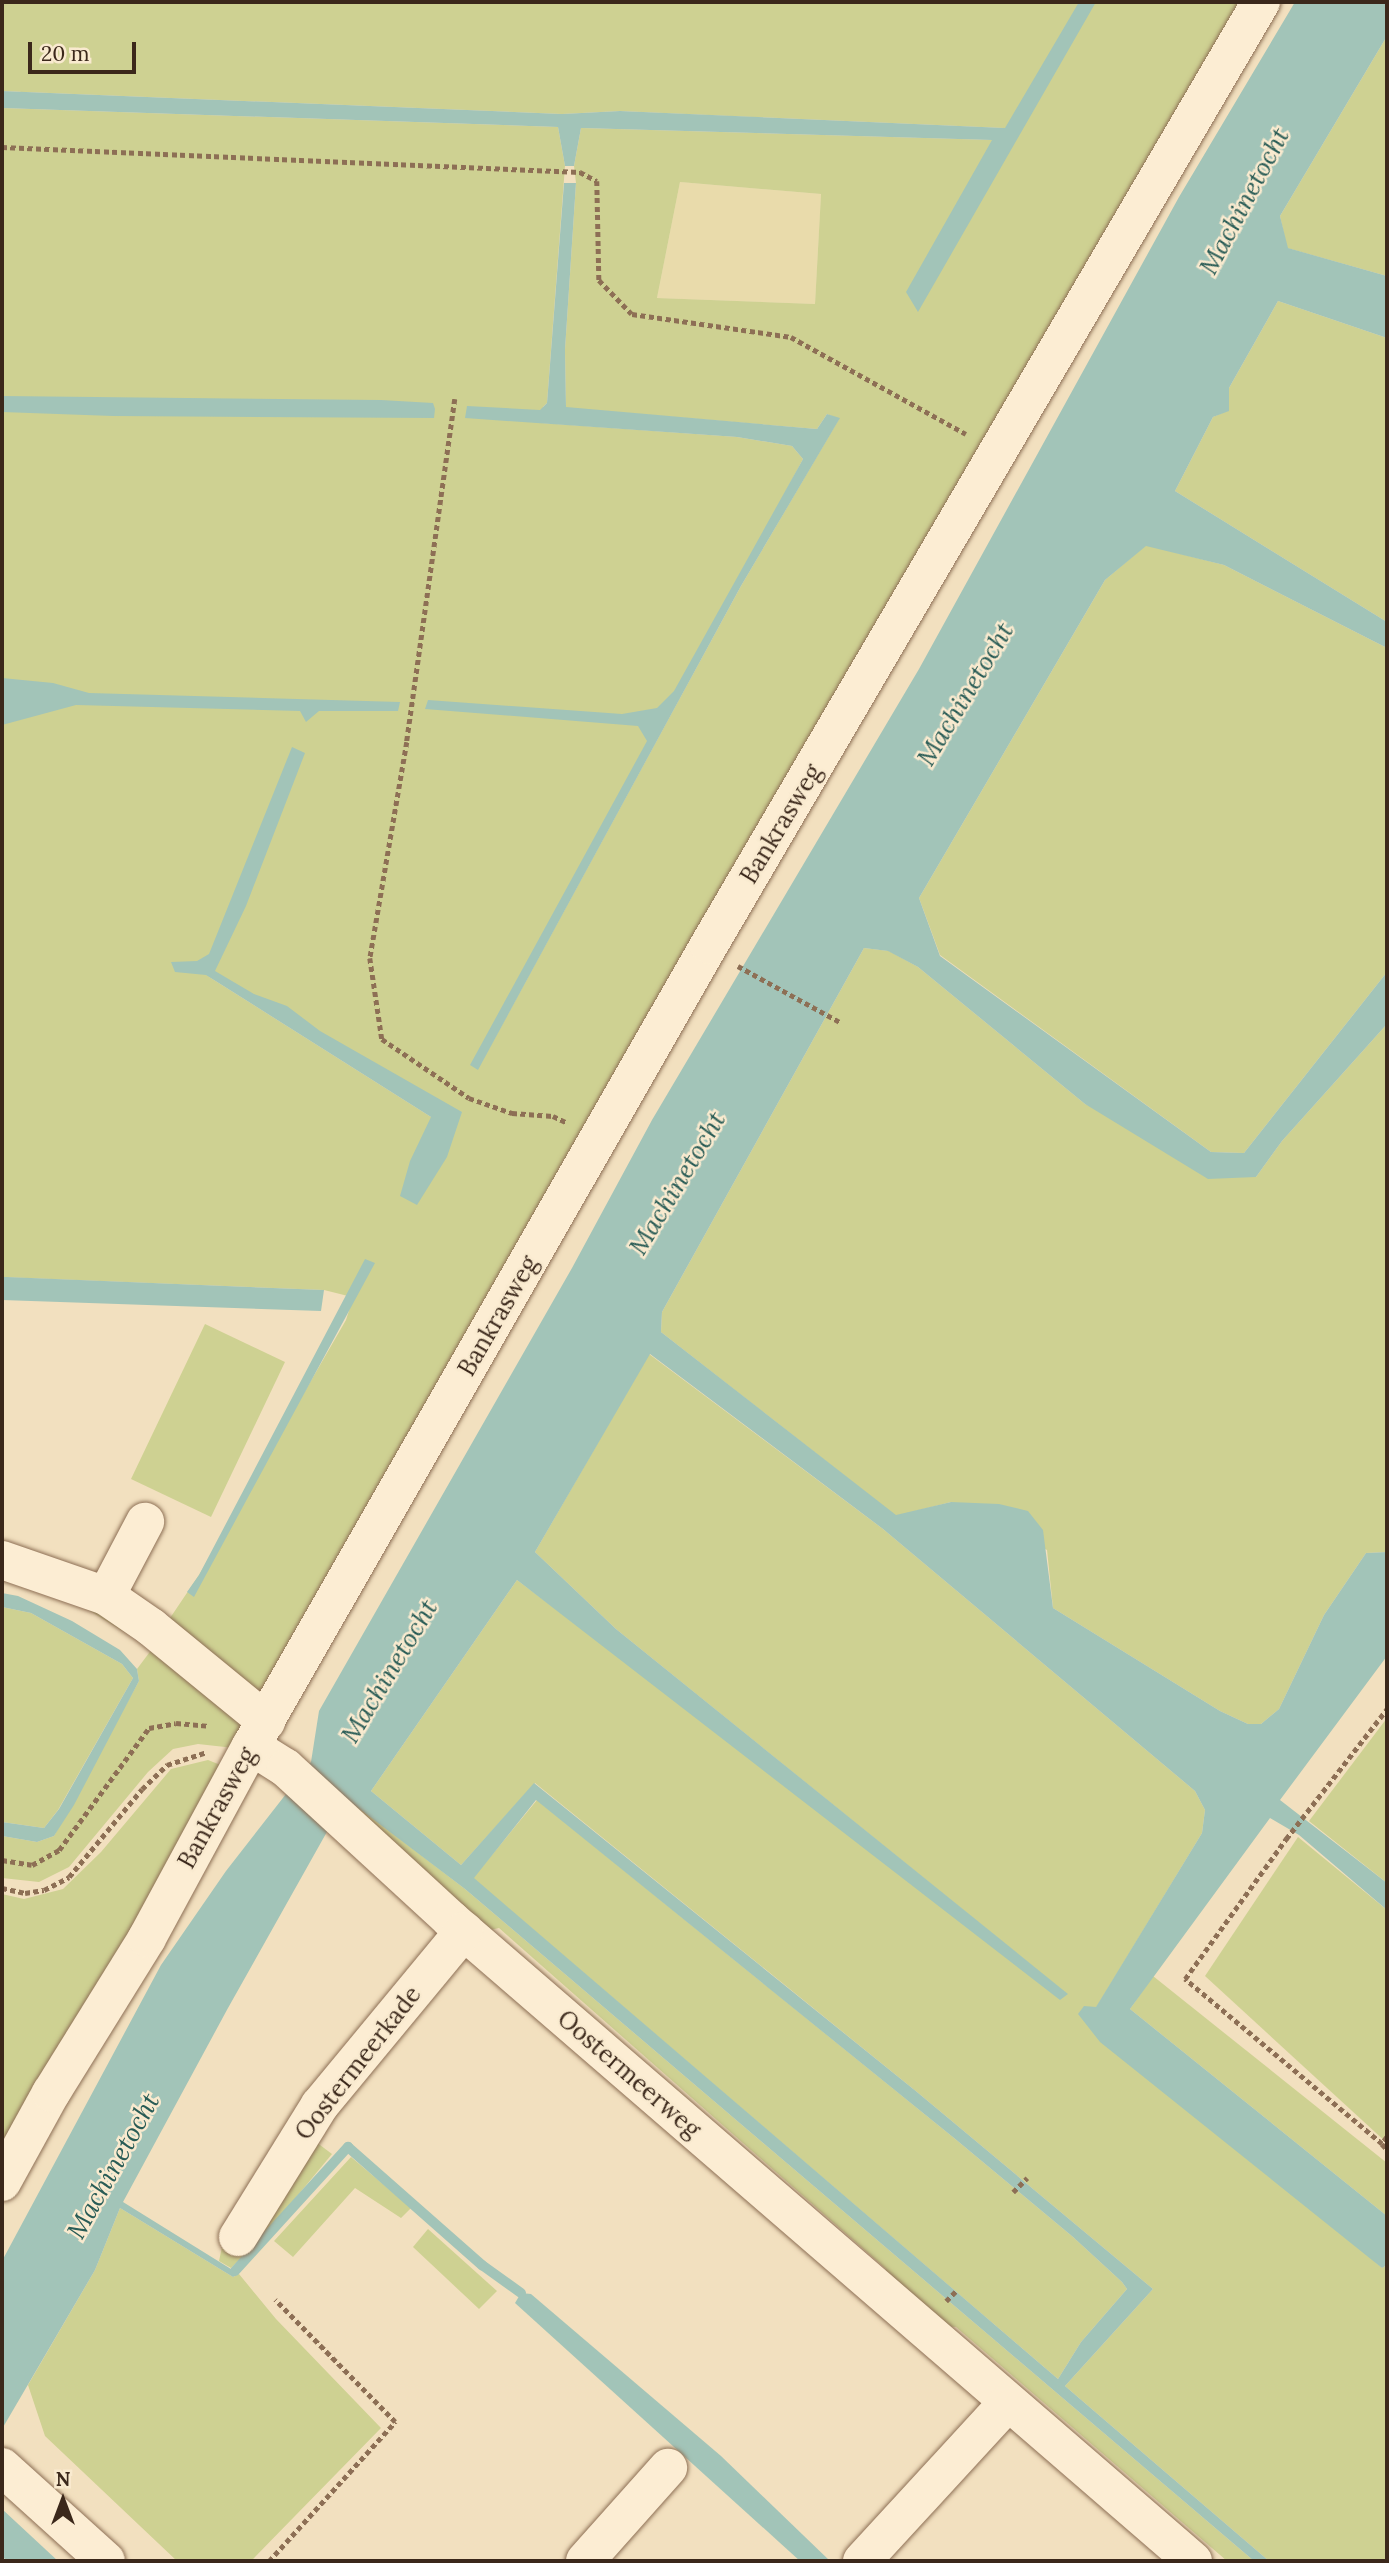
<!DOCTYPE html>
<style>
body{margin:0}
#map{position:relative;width:1389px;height:2563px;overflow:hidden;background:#f2e0bf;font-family:Lora,serif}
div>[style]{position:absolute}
.farmland>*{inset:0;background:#e9dbab}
.green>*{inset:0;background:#ced192}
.water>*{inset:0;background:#a2c4b8}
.stream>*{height:10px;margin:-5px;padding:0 5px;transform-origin:5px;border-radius:5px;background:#a2c4b8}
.path>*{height:4.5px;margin-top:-2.25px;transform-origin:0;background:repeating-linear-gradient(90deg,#8d6f55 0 5px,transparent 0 8.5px)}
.roads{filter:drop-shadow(0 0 2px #8d6f55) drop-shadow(0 0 2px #8d6f55)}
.minor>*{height:38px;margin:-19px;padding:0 19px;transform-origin:19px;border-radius:19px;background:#fcedd3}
span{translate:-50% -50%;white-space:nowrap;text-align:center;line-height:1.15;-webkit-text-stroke:5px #f9eacf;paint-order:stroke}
.street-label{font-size:24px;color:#3b281b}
.water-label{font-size:26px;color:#295c56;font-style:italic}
.frame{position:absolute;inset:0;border:4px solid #3b281b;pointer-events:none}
.north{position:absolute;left:28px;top:2465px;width:70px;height:70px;-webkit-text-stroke:5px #f9eacf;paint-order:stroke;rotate:0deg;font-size:19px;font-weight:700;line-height:28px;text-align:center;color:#3b281b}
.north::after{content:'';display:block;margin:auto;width:24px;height:32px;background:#3b281b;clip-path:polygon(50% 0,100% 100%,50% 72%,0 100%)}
.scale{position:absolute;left:28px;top:42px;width:108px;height:32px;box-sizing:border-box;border:4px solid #3b281b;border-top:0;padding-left:9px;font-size:21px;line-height:24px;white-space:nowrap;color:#3b281b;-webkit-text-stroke:5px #f9eacf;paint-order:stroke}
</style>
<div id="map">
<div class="farmland">
<i style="clip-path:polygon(680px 182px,821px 194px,815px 304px,657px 298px)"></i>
</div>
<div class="green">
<i style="clip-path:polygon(evenodd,2px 2px,1243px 2px,257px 1700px,164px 1627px,199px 1575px,346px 1320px,363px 1267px,348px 1296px,324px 1290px,2px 1277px,2px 108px,558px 127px,565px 166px,547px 403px,543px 407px,542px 423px,737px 437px,792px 446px,803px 459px,478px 1069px,741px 586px,839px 419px,827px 414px,817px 429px,566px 408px,565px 350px,576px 183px,574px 166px,581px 128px,993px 140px,1004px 128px,620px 111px,562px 114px,2px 91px,2px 2px,680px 182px,821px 194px,815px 304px,657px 298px,680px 182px,2px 2px,206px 975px,450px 1110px,431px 1117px,206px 975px)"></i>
<i style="clip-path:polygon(1387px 36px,1387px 276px,1287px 248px,1280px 216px)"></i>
<i style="clip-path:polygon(1278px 301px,1387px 338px,1387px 622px,1175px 491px,1213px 417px,1229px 410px,1229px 388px)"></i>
<i style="clip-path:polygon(1146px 545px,1224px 565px,1387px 648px,1387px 972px,1244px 1153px,1211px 1152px,940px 955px,919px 898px,1105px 580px)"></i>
<i style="clip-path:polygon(864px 948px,889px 951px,918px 967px,1085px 1104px,1256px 1177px,1282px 1141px,1387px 1024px,1387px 1552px,1366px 1553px,1324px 1615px,1279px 1709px,1261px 1724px,1248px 1724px,1220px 1711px,1053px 1608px,1047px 1550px,951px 1502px,896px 1516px,661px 1332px,662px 1312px)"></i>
<i style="clip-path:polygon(205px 1324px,285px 1362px,211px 1517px,131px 1479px)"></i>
<i style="clip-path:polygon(649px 1354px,883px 1529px,1195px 1791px,1205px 1810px,1202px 1833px,1096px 2008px,1382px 2268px,1387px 2265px,1387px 2561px,1269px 2561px,1065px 2386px,1153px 2289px,917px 2092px,535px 1783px,461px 1865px,371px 1791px,517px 1580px,1067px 1994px,616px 1629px,535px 1552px)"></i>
<i style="clip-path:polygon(88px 1604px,155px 1638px,245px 1719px,244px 1726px,234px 1748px,198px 1744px,173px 1749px,148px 1772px,69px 1867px,39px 1882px,2px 1878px,2px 1836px,37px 1842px,54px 1836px,139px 1681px,137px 1669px,152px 1649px,85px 1608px)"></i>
<i style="clip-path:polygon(2px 1607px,31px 1613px,122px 1664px,133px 1678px,58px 1810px,44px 1828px,2px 1822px)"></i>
<i style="clip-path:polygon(1387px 1718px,1387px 1883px,1309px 1821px)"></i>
<i style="clip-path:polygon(208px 1760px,223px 1766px,2px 2156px,2px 1894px,24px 1899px,63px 1889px,101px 1852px,171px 1769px)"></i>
<i style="clip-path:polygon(349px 1800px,465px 1889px,1254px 2561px,1227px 2561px,956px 2327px,942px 2326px,880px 2278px,886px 2269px,499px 1928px,481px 1932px)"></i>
<i style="clip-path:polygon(537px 1800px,954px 2138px,1073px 2237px,1122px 2282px,1127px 2289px,1081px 2342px,1058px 2379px,473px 1878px)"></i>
<i style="clip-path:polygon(1298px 1837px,1387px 1910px,1387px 2143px,1205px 1976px)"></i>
<i style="clip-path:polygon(1153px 1976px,1387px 2163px,1387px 2216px,1130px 2009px)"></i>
<i style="clip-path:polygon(308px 2136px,332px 2154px,274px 2224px,231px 2268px,219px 2261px,222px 2247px)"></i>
<i style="clip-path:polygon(351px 2157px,411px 2208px,401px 2218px,355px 2188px,293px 2257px,274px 2241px)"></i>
<i style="clip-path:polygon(120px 2208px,233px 2277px,239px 2274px,276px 2319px,381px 2428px,251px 2561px,177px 2561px,45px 2436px,28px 2385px,95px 2270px)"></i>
<i style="clip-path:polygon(428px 2229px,497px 2291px,479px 2309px,413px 2247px)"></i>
</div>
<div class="water">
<i style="clip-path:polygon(1079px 2px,1096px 2px,918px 312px,906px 292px,992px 140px,581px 128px,574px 166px,565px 166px,558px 127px,2px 108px,2px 91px,562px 114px,620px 111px,1005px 128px)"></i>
<i style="clip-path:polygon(evenodd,1295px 2px,1387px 2px,1387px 36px,1280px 216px,1288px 248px,1387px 276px,1387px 338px,1278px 301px,1229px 388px,1229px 411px,1213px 417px,1175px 491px,1387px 622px,1387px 648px,1224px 565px,1146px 546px,1105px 580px,919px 898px,940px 956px,1211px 1152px,1244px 1153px,1387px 972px,1387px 1024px,1282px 1141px,1256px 1177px,1208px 1179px,1085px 1104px,918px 967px,888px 951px,864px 948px,662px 1312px,661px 1332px,896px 1515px,951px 1502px,999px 1504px,1028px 1511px,1043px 1530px,1053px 1608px,1220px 1711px,1248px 1724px,1261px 1724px,1279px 1709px,1324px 1615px,1366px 1553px,1387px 1552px,1387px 1656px,1280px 1800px,1387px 1883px,1387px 1910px,1299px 1835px,1270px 1818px,1130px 2009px,1387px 2216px,1387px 2265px,1382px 2268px,1100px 2042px,1078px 2014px,1084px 2006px,1096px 2007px,1202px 1833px,1205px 1810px,1195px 1791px,883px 1529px,650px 1354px,535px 1552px,616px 1629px,1068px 1994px,1060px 2000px,517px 1580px,371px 1791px,461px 1865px,534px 1783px,917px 2092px,1153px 2289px,1065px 2386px,1269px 2561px,1254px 2561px,465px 1889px,349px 1801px,328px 1830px,228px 2008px,123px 2202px,239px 2274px,233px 2277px,120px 2208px,95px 2270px,2px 2429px,2px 2261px,161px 1965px,226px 1871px,311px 1762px,319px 1711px,572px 1268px,652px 1120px,919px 669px,1179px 197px,1295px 2px,536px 1800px,954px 2138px,1073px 2237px,1122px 2282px,1127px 2289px,1081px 2342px,1058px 2379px,474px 1878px,536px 1800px)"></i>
<i style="clip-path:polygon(564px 183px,576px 183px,565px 350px,566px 407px,817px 429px,827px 414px,840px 418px,741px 586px,478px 1070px,470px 1065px,647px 741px,638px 726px,425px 709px,428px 700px,622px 714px,657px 708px,674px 691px,803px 459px,792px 446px,737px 437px,465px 418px,467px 406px,540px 410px,547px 403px)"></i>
<i style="clip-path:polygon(2px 396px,381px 400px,433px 403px,435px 409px,434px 418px,113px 416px,2px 412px)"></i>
<i style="clip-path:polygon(2px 678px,53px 683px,89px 693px,400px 702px,398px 711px,319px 711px,306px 722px,300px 711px,76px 705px,2px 725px)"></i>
<i style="clip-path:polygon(292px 747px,305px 753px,246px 906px,215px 971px,254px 994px,287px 1006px,320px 1031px,462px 1112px,447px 1157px,417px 1205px,400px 1196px,410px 1161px,431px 1117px,206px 975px,175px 972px,171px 962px,197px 961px,209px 954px)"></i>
<i style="clip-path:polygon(365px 1259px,375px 1263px,194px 1597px,187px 1592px,199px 1575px)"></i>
<i style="clip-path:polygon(2px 1277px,7px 1277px,324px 1290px,321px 1311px,2px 1300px)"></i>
<i style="clip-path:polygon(2px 1593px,18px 1596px,72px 1621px,120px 1650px,137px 1669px,139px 1681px,74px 1805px,54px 1836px,37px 1842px,2px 1836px,2px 1822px,44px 1828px,59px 1809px,133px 1678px,122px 1664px,31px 1613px,2px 1607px)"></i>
<i style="clip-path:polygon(521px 2293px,531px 2294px,721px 2456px,830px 2561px,800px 2561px,515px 2303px)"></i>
<i style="clip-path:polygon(2px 2509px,58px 2561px,7px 2561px,2px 2556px)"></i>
</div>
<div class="stream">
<i style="left:235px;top:2271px;width:168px;rotate:-47.7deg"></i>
<i style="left:348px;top:2147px;width:179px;rotate:41.4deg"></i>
<i style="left:482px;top:2265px;width:48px;rotate:35.7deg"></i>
</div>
<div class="path">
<i style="left:2px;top:147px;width:579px;rotate:2.48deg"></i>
<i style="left:580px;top:172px;width:19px;rotate:28deg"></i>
<i style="left:597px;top:181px;width:99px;rotate:88.8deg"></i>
<i style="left:599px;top:280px;width:47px;rotate:45.9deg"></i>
<i style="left:632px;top:314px;width:161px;rotate:8.2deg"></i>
<i style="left:791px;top:337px;width:200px;rotate:29deg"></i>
<i style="left:455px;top:399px;width:346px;rotate:98deg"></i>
<i style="left:407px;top:742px;width:219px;rotate:99.7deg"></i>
<i style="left:370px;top:958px;width:82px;rotate:81.6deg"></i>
<i style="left:382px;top:1039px;width:105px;rotate:34.1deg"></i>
<i style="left:469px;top:1098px;width:46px;rotate:19.2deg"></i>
<i style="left:512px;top:1113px;width:41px;rotate:4.2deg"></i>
<i style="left:553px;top:1116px;width:14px;rotate:25deg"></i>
<i style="left:738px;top:966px;width:116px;rotate:28.8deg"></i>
<i style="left:2px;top:1860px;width:30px;rotate:9deg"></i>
<i style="left:32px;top:1865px;width:31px;rotate:-29deg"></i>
<i style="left:59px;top:1850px;width:152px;rotate:-53.6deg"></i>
<i style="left:149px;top:1728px;width:27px;rotate:-10deg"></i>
<i style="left:176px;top:1723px;width:33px;rotate:5deg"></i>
<i style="left:2px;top:1888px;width:24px;rotate:12deg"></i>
<i style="left:25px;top:1893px;width:19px;rotate:-9deg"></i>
<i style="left:44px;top:1890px;width:28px;rotate:-27deg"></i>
<i style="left:69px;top:1877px;width:114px;rotate:-50.3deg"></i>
<i style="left:142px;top:1789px;width:35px;rotate:-44deg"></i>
<i style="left:167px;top:1765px;width:40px;rotate:-18deg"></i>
<i style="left:1387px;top:2137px;width:9px;rotate:126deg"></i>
<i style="left:1382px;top:2144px;width:7px;rotate:45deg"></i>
<i style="left:1382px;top:2144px;width:257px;rotate:-140.1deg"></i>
<i style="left:1185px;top:1979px;width:173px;rotate:-54.2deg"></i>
<i style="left:1286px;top:1839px;width:165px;rotate:-52.2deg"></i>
<i style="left:1013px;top:2192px;width:20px;rotate:-45deg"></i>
<i style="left:946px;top:2301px;width:14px;rotate:-45deg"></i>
<i style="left:269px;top:2561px;width:188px;rotate:-47.8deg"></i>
<i style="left:395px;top:2422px;width:171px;rotate:-134.5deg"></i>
</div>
<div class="roads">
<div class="minor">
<i style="left:2px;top:1560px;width:110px;rotate:19.1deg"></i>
<i style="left:106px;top:1596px;width:84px;rotate:-62.2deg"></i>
<i style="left:106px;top:1596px;width:55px;rotate:34.6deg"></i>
<i style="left:151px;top:1627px;width:149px;rotate:39.3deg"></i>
<i style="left:251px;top:1746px;width:41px;rotate:32.2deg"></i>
<i style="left:286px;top:1768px;width:223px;rotate:42.6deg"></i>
<i style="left:450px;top:1919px;width:982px;rotate:40.83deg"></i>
<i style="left:2px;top:2182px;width:102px;rotate:-61.2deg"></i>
<i style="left:51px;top:2093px;width:182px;rotate:-58.2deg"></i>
<i style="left:147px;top:1938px;width:218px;rotate:-61.6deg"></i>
<i style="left:251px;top:1746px;width:923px;rotate:-60.24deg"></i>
<i style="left:709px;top:945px;width:1093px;rotate:-59.66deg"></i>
<i style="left:238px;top:2237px;width:155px;rotate:-58.2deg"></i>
<i style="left:320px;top:2105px;width:226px;rotate:-50.4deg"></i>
<i style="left:2px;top:2467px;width:140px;rotate:42.1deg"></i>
<i style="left:585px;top:2561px;width:125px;rotate:-48.3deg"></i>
<i style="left:862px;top:2561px;width:216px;rotate:-47.4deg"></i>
</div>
</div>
<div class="street-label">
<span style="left:781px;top:824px;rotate:-59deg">Bankrasweg</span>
<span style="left:498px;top:1316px;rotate:-60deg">Bankrasweg</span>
<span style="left:217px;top:1808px;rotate:-61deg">Bankrasweg</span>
<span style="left:358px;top:2063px;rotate:-52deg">Oostermeerkade</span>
<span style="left:629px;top:2074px;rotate:41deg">Oostermeerweg</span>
</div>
<div class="water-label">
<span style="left:1244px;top:201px;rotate:-62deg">Machinetocht</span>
<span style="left:965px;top:694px;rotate:-59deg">Machinetocht</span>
<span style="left:677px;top:1183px;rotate:-59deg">Machinetocht</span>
<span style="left:389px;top:1671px;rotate:-59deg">Machinetocht</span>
<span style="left:113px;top:2166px;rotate:-61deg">Machinetocht</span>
</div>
<div class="frame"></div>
<div class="north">N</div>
<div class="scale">20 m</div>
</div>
